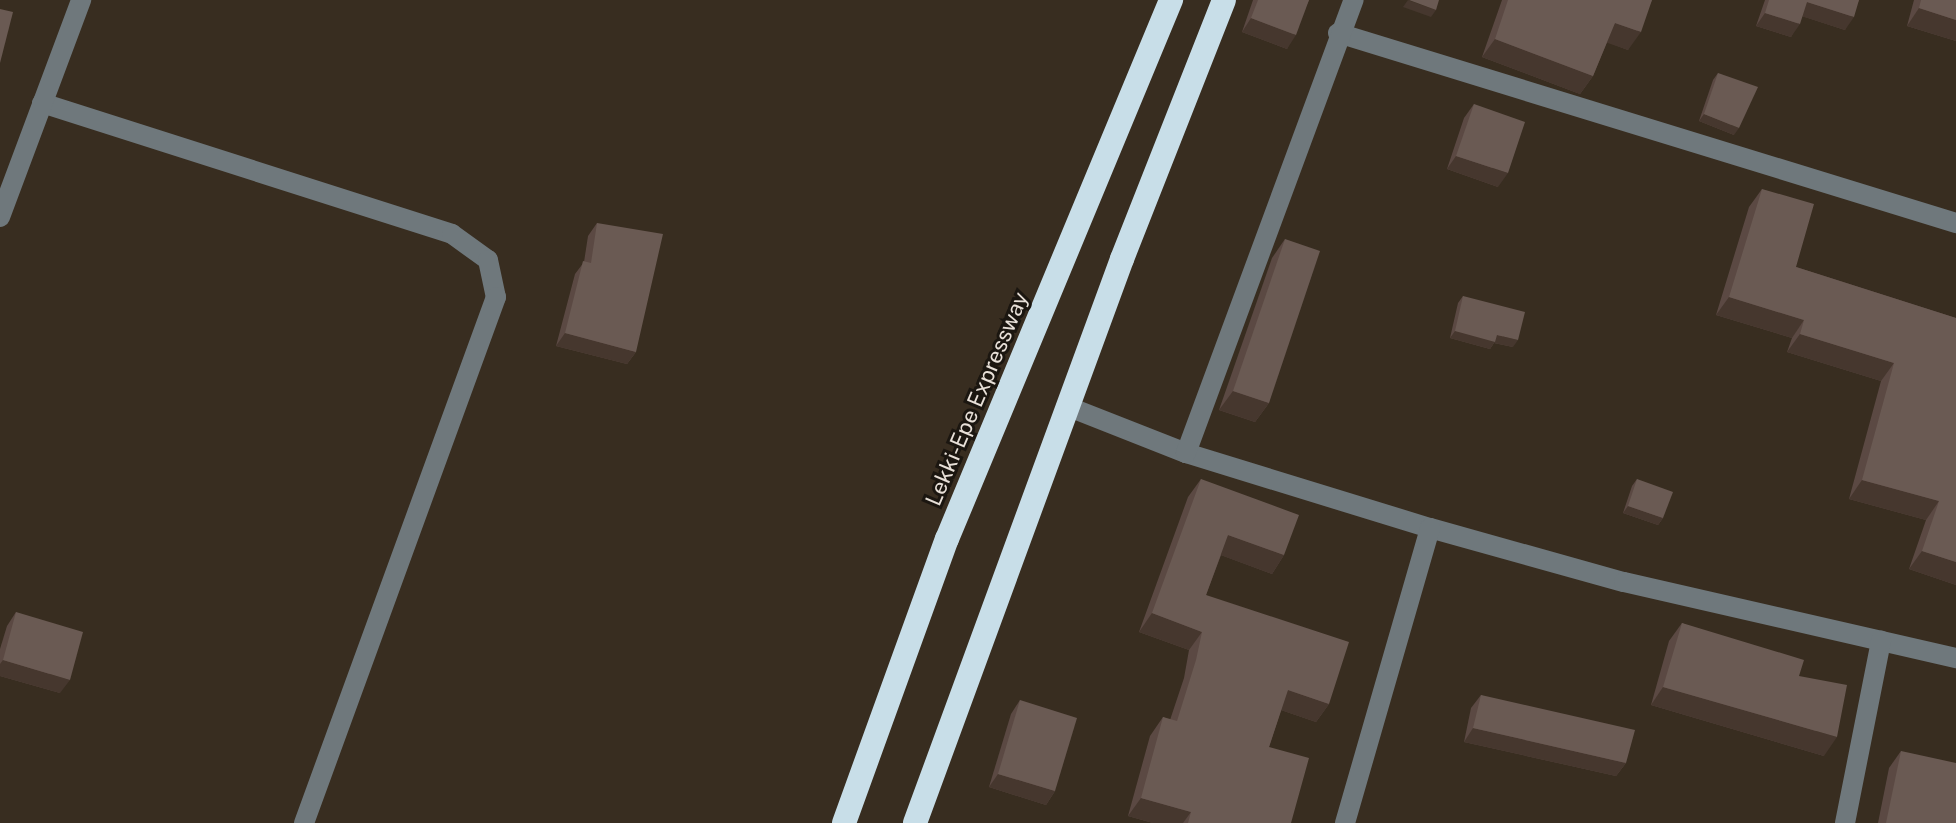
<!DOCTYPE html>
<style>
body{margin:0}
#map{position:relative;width:1956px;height:823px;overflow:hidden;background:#382d20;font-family:"Public Sans",sans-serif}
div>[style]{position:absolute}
.minor>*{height:20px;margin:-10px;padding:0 10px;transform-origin:10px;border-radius:10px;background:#6f787c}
.highway>*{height:24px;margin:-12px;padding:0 12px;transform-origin:12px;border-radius:12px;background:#c8dee8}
.wall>*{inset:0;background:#5b4943}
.shaded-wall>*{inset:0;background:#46372e}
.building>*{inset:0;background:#6a5a53}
span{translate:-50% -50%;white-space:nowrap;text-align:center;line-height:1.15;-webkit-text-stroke:6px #1b1610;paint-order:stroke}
.street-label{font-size:22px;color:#e8e0d8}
</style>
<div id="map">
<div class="minor">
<i style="left:1338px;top:33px;width:647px;rotate:17.09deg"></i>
<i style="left:42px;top:103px;width:430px;rotate:17.7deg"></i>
<i style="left:452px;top:234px;width:44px;rotate:35.8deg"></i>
<i style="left:488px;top:260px;width:38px;rotate:78deg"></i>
<i style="left:496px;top:297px;width:560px;rotate:110.05deg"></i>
<i style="left:0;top:217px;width:232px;rotate:-69.5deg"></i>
<i style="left:1069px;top:407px;width:126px;rotate:21.5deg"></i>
<i style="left:1186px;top:453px;width:255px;rotate:17.1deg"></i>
<i style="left:1430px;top:528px;width:201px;rotate:15.6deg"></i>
<i style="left:1624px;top:582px;width:341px;rotate:12.9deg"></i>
<i style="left:1186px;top:453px;width:483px;rotate:-69.7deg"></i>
<i style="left:1345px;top:823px;width:307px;rotate:-73.9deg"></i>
<i style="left:1845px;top:823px;width:186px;rotate:-78.8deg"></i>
</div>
<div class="highway">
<i style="left:844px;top:823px;width:302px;rotate:-70.1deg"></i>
<i style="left:947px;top:539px;width:584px;rotate:-67.43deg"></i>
<i style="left:915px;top:823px;width:601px;rotate:-69.85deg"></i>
<i style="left:1122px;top:259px;width:278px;rotate:-68.5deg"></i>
</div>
<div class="wall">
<i style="clip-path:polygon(1253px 0,1309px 0,1287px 49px,1242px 32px)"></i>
<i style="clip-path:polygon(1502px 0,1652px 0,1628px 50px,1607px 42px,1593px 76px,1580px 94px,1482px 57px)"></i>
<i style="clip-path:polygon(1765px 0,1859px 0,1845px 30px,1802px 16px,1791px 37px,1756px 26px)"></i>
<i style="clip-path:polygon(1914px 0,1956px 0,1956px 41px,1907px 26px)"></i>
<i style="clip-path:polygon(1718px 73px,1734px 135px,1699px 121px,1713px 80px)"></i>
<i style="clip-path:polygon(1474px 104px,1498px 187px,1447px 169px,1464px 118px)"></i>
<i style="clip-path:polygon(1762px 189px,1796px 267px,1956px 318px,1956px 585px,1909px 569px,1926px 520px,1849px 499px,1881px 381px,1787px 352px,1792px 338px,1716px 315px,1749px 207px)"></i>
<i style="clip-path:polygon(597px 223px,636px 352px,627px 364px,556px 346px,575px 274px,584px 262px,588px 236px)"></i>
<i style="clip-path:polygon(1285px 239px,1269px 403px,1255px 422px,1219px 410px,1272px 258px)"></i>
<i style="clip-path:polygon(1463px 296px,1513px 347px,1494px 343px,1490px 349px,1450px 338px,1458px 303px)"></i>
<i style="clip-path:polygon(1201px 479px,1284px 555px,1272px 574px,1221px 555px,1206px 595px,1329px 704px,1316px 722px,1281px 710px,1269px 747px,1291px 823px,1153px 823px,1128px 816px,1150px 736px,1163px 717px,1170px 720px,1184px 678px,1189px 650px,1139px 632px,1188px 497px)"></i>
<i style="clip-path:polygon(1637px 479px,1663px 518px,1658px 525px,1623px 513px,1632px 486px)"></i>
<i style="clip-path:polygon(16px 612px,60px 693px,0 676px,0 649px,7px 626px)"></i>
<i style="clip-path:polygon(1682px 623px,1799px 676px,1824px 756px,1651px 705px,1669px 641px)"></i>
<i style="clip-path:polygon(1481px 695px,1626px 763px,1616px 776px,1464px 742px,1471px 708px)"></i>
<i style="clip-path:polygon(1020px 700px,1055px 791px,1046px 805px,989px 787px,1011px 714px)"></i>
<i style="clip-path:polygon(1901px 751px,1956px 823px,1878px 823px,1889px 768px)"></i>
</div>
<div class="shaded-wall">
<i style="clip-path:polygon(1408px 0,1436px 10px,1431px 17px,1403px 7px)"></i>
<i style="clip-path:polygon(1807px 2px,1854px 17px,1845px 30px,1798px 15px)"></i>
<i style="clip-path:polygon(1919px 8px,1956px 20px,1956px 41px,1907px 26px)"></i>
<i style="clip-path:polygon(1765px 13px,1800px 24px,1791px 37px,1756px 26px)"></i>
<i style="clip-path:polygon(1251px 18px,1296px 35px,1287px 49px,1242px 32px)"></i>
<i style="clip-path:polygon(1615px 23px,1641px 32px,1628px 50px,1602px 41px)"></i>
<i style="clip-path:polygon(1495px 39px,1593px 76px,1580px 94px,1482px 57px)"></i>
<i style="clip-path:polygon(1704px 114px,1739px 128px,1734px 135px,1699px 121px)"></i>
<i style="clip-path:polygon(1456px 156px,1508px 173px,1498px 187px,1447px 169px)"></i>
<i style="clip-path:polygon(1729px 297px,1804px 320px,1792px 338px,1716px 315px)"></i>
<i style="clip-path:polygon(1455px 331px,1497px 335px,1518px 340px,1513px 347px,1494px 343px,1490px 349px,1450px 338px)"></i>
<i style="clip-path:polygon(565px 333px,636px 352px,627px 364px,556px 346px)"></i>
<i style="clip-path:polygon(1800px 334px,1894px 363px,1881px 381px,1787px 352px)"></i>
<i style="clip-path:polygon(1233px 391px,1269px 403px,1255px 422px,1219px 410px)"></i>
<i style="clip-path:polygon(1862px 480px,1939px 501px,1926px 520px,1849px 499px)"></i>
<i style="clip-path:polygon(1628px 506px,1663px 518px,1658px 525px,1623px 513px)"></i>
<i style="clip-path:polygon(1228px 535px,1284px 555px,1272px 574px,1215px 553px)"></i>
<i style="clip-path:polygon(1922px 551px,1956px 562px,1956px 585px,1909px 569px)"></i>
<i style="clip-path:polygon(1152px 613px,1202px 632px,1189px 650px,1139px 632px)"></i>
<i style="clip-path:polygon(3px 660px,70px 680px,60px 693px,0 676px,0 664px)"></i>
<i style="clip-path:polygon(1663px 687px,1837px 737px,1824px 756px,1651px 705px)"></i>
<i style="clip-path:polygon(1288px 690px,1329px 704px,1316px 722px,1275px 708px)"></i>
<i style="clip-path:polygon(1473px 728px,1626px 763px,1616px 776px,1464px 742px)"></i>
<i style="clip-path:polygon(998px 774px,1055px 791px,1046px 805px,989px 787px)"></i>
<i style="clip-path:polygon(1141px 798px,1191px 812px,1183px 823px,1153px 823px,1128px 816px)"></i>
</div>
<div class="building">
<i style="clip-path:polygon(1258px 0,1309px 0,1296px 35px,1251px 18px)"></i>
<i style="clip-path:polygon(1409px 0,1439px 0,1436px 10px)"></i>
<i style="clip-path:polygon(1508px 0,1652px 0,1641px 32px,1615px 23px,1593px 76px,1495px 39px)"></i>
<i style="clip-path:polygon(1769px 0,1859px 0,1854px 17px,1807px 2px,1800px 24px,1765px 13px)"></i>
<i style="clip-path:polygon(1921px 0,1956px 0,1956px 20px,1919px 8px)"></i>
<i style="clip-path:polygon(0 9px,13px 12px,0 63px)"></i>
<i style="clip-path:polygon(1718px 73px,1758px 87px,1739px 128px,1704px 114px)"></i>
<i style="clip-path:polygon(1474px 104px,1525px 122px,1508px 173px,1456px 156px)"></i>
<i style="clip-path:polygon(1762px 189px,1814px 204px,1796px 267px,1956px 318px,1956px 562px,1922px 551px,1939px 501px,1862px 480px,1894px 363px,1800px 334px,1804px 320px,1729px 297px)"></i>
<i style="clip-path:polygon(597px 223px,663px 234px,636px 352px,565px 333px,583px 261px,591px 263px)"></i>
<i style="clip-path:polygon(1285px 239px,1320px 251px,1269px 403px,1233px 391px)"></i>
<i style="clip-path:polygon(1463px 296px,1525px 312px,1518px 340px,1497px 335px,1495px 342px,1455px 331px)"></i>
<i style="clip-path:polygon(1201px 479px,1299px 515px,1284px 555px,1228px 535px,1206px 595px,1349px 642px,1329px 704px,1288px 690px,1269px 747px,1309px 758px,1291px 823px,1188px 823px,1191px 812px,1141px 798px,1163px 717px,1177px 721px,1196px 660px,1202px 632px,1152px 613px)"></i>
<i style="clip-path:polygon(1637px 479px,1673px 492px,1663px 518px,1628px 506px)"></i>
<i style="clip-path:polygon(16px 612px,83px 632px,70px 680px,3px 660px)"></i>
<i style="clip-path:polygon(1682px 623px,1804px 660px,1799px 676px,1847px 685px,1837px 737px,1663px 687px)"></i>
<i style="clip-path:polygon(1481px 695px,1635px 730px,1626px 763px,1473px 728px)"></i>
<i style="clip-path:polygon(1020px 700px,1077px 718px,1055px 791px,998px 774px)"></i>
<i style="clip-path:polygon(1901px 751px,1956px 763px,1956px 823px,1886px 823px)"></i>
</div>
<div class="street-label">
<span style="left:977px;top:399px;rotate:-67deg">Lekki-Epe Expressway</span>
</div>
</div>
